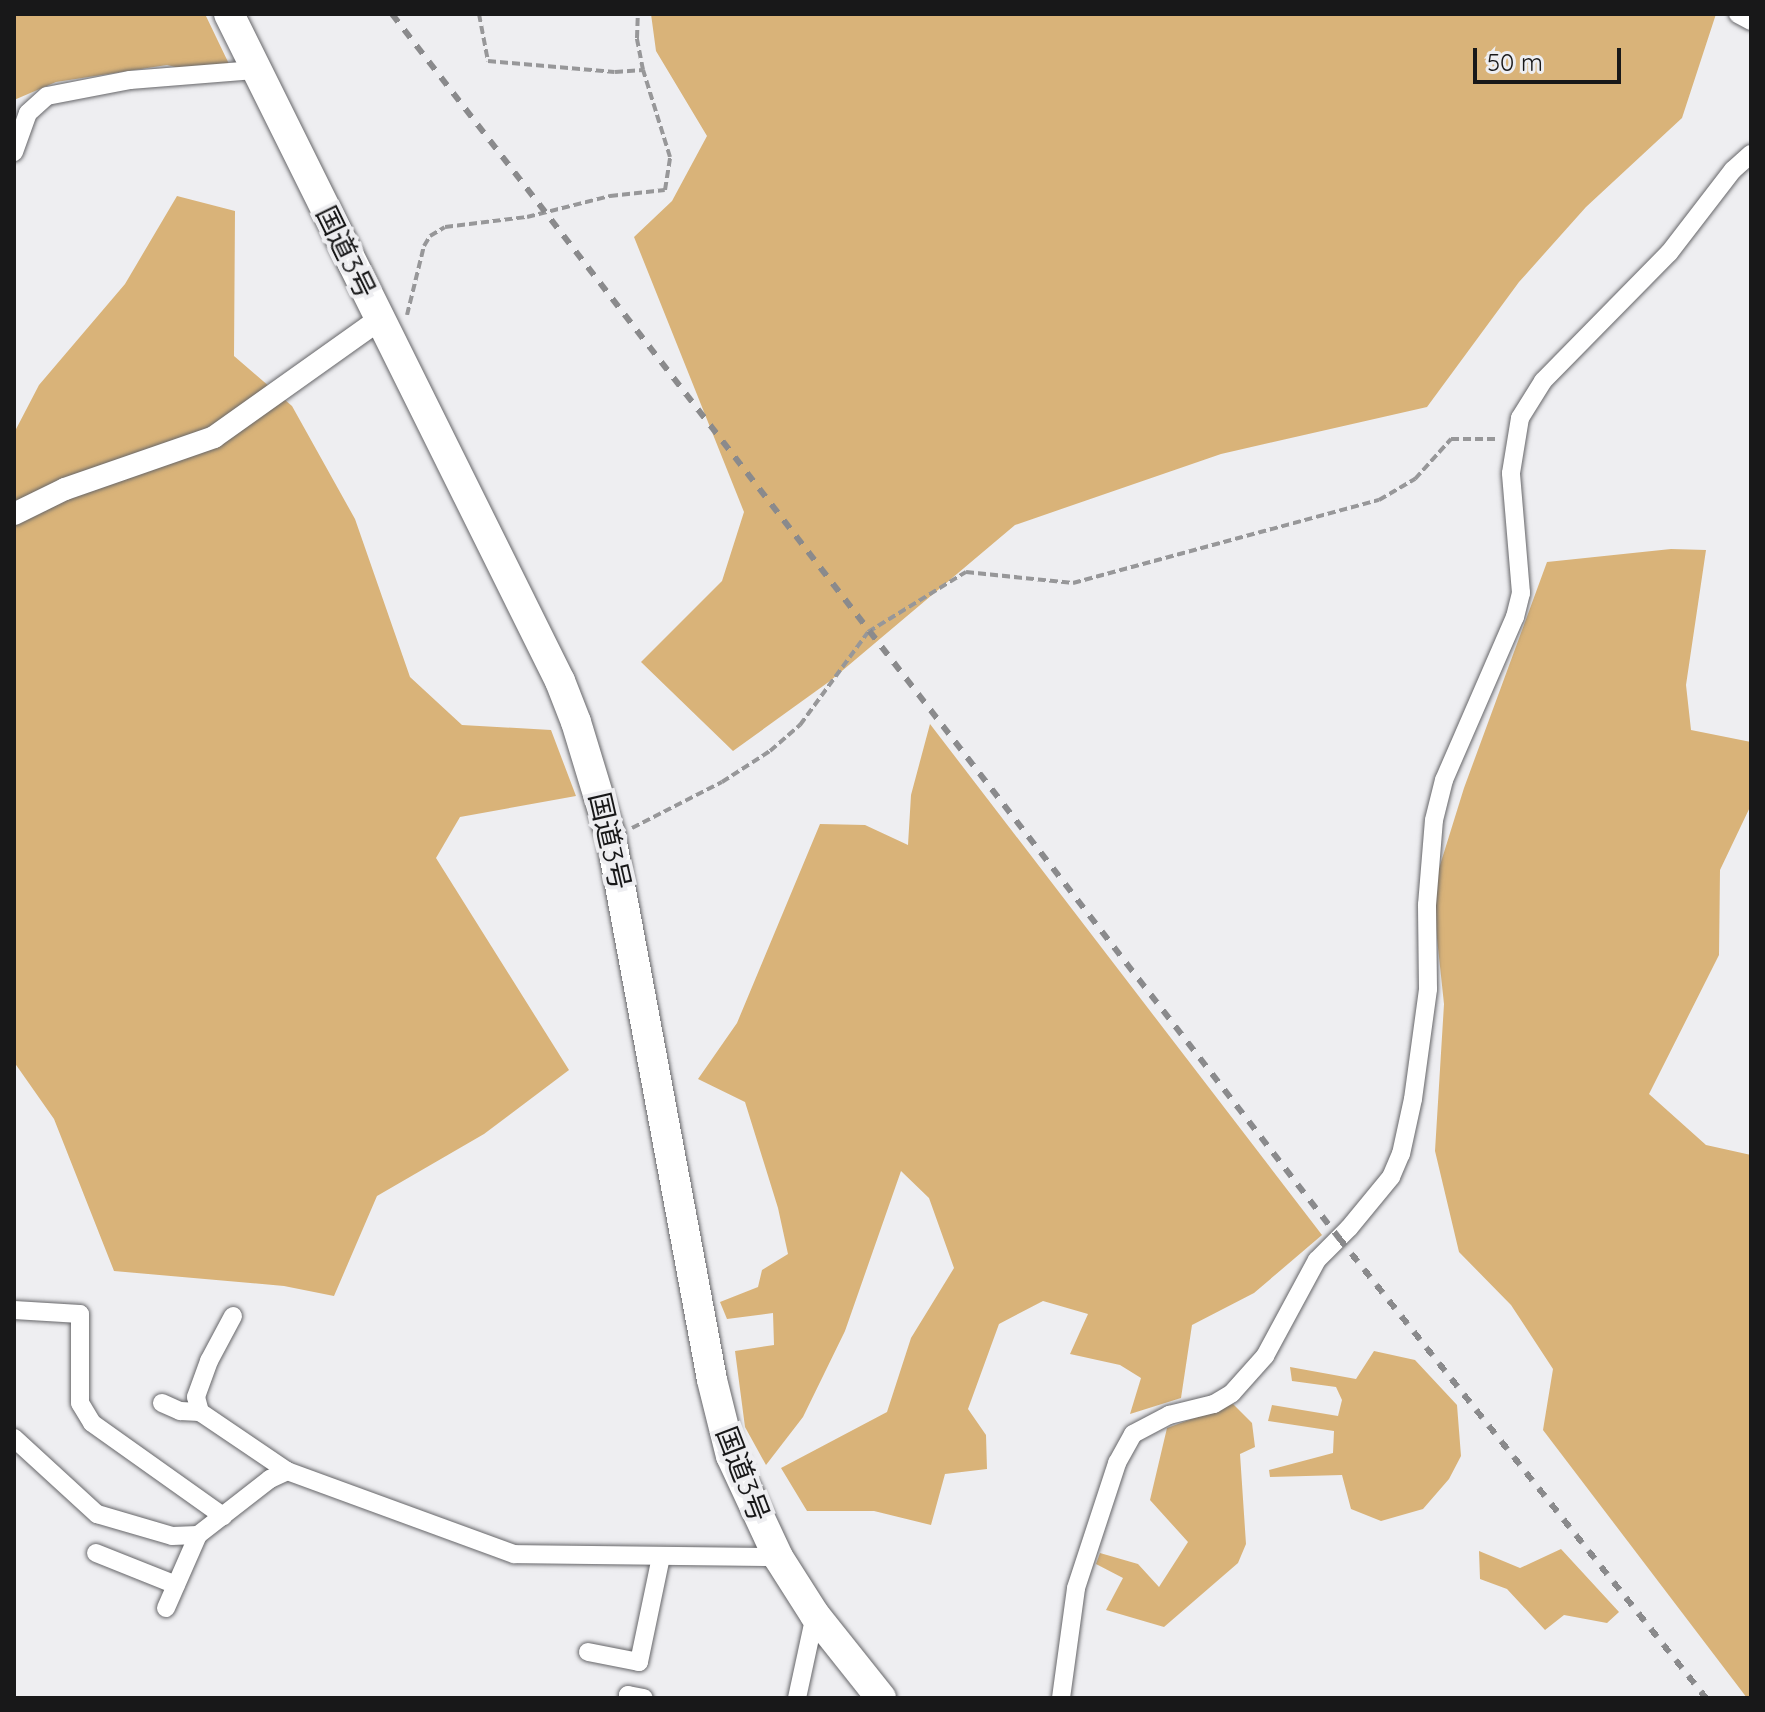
<!DOCTYPE html>
<meta charset="utf-8">
<style>
body{margin:0}
#map{position:relative;width:1765px;height:1712px;overflow:hidden;background:#eeeef1;font-family:Quicksand,"Noto Sans JP",sans-serif}
div>[style]{position:absolute}
.forest>*{inset:0;background:#d9b379}
.path>*{height:4px;margin-top:-2px;transform-origin:0;background:repeating-linear-gradient(90deg,#979799 0 8px,transparent 0 12px)}
.roads{filter:drop-shadow(0 0 2px #666669) drop-shadow(0 0 2px #666669)}
.minor>*{height:18px;margin:-9px;padding:0 9px;transform-origin:9px;border-radius:9px;background:#fff}
.tertiary>*{height:22px;margin:-11px;padding:0 11px;transform-origin:11px;border-radius:11px;background:#fff}
.trunk>*{height:30px;margin:-15px;padding:0 15px;transform-origin:15px;border-radius:15px;background:#fff}
.rail>*{height:6px;margin-top:-3px;transform-origin:0;background:repeating-linear-gradient(90deg,#8a8a8c 0 10px,transparent 0 20px)}
span{translate:-50% -50%;white-space:nowrap;text-align:center;line-height:1.15;-webkit-text-stroke:8px #eeeef1;paint-order:stroke}
.street-label{font-size:28px;color:#181819}
.frame{position:absolute;inset:0;border:16px solid #181819;pointer-events:none}
.scale{position:absolute;left:1473px;top:48px;width:148px;height:36px;box-sizing:border-box;border:4px solid #181819;border-top:0;padding-left:10px;font-size:24px;line-height:28px;white-space:nowrap;color:#181819;-webkit-text-stroke:6px #eeeef1;paint-order:stroke}
</style>
<div id="map">
<div class="forest">
<i style="clip-path:polygon(14px 14px,205px 14px,229px 64px,184px 69px,167px 65px,56px 82px,14px 100px)"></i>
<i style="clip-path:polygon(651px 14px,1716px 14px,1682px 118px,1586px 207px,1519px 282px,1427px 407px,1221px 454px,1015px 525px,830px 681px,733px 751px,641px 662px,722px 581px,744px 512px,634px 237px,672px 201px,707px 136px,656px 51px)"></i>
<i style="clip-path:polygon(177px 196px,235px 211px,234px 356px,292px 406px,355px 519px,410px 677px,462px 725px,551px 730px,576px 796px,460px 817px,436px 858px,569px 1070px,484px 1134px,377px 1196px,334px 1296px,284px 1286px,114px 1271px,54px 1119px,14px 1062px,14px 433px,39px 385px,125px 284px)"></i>
<i style="clip-path:polygon(1671px 549px,1706px 550px,1686px 685px,1691px 730px,1751px 742px,1751px 805px,1720px 870px,1719px 955px,1649px 1094px,1706px 1145px,1751px 1155px,1751px 1698px,1747px 1698px,1543px 1430px,1553px 1369px,1511px 1305px,1459px 1252px,1435px 1151px,1444px 1004px,1432px 891px,1464px 788px,1547px 562px)"></i>
<i style="clip-path:polygon(930px 724px,1322px 1235px,1254px 1293px,1192px 1325px,1181px 1398px,1130px 1414px,1141px 1378px,1120px 1365px,1070px 1354px,1088px 1314px,1043px 1301px,999px 1324px,968px 1409px,986px 1435px,987px 1469px,945px 1474px,931px 1525px,874px 1511px,807px 1511px,781px 1468px,887px 1412px,911px 1338px,954px 1268px,929px 1198px,901px 1171px,845px 1331px,803px 1417px,766px 1465px,745px 1427px,735px 1351px,774px 1345px,773px 1313px,727px 1319px,720px 1302px,758px 1287px,762px 1270px,788px 1254px,778px 1208px,745px 1102px,698px 1079px,737px 1023px,820px 824px,865px 825px,908px 845px,911px 795px)"></i>
<i style="clip-path:polygon(1374px 1351px,1415px 1360px,1457px 1405px,1461px 1456px,1449px 1479px,1423px 1509px,1381px 1521px,1351px 1509px,1342px 1475px,1270px 1477px,1269px 1470px,1333px 1453px,1334px 1431px,1268px 1421px,1272px 1405px,1338px 1416px,1342px 1400px,1336px 1387px,1292px 1381px,1290px 1367px,1356px 1379px)"></i>
<i style="clip-path:polygon(1233px 1404px,1252px 1423px,1255px 1447px,1240px 1454px,1246px 1544px,1238px 1563px,1164px 1627px,1106px 1610px,1123px 1578px,1096px 1564px,1100px 1553px,1138px 1564px,1159px 1587px,1188px 1542px,1150px 1500px,1167px 1428px)"></i>
<i style="clip-path:polygon(1561px 1549px,1619px 1612px,1607px 1623px,1564px 1615px,1545px 1630px,1507px 1589px,1480px 1579px,1479px 1551px,1520px 1568px)"></i>
</div>
<div class="path">
<i style="left:479px;top:14px;width:48px;rotate:79.2deg"></i>
<i style="left:488px;top:61px;width:127px;rotate:5deg"></i>
<i style="left:615px;top:72px;width:28px;rotate:-4deg"></i>
<i style="left:407px;top:315px;width:71px;rotate:-76.2deg"></i>
<i style="left:424px;top:246px;width:12px;rotate:-59deg"></i>
<i style="left:430px;top:236px;width:17px;rotate:-31deg"></i>
<i style="left:445px;top:227px;width:83px;rotate:-7deg"></i>
<i style="left:527px;top:217px;width:86px;rotate:-14.2deg"></i>
<i style="left:610px;top:196px;width:55px;rotate:-6.2deg"></i>
<i style="left:665px;top:190px;width:33px;rotate:-81deg"></i>
<i style="left:670px;top:157px;width:91px;rotate:-107.2deg"></i>
<i style="left:643px;top:70px;width:33px;rotate:-101deg"></i>
<i style="left:637px;top:38px;width:24px;rotate:-88deg"></i>
<i style="left:632px;top:828px;width:101px;rotate:-27.1deg"></i>
<i style="left:722px;top:782px;width:57px;rotate:-32.9deg"></i>
<i style="left:770px;top:751px;width:40px;rotate:-41deg"></i>
<i style="left:800px;top:725px;width:115px;rotate:-53.8deg"></i>
<i style="left:868px;top:632px;width:115px;rotate:-31.5deg"></i>
<i style="left:966px;top:572px;width:108px;rotate:5.9deg"></i>
<i style="left:1073px;top:583px;width:317px;rotate:-15.2deg"></i>
<i style="left:1379px;top:500px;width:42px;rotate:-30.3deg"></i>
<i style="left:1415px;top:479px;width:54px;rotate:-48deg"></i>
<i style="left:1451px;top:439px;width:47px"></i>
</div>
<div class="roads">
<div class="minor">
<i style="left:1738px;top:14px;width:15px;rotate:28deg"></i>
<i style="left:14px;top:152px;width:41px;rotate:-70.3deg"></i>
<i style="left:28px;top:113px;width:25px;rotate:-42deg"></i>
<i style="left:47px;top:96px;width:85px;rotate:-10.9deg"></i>
<i style="left:130px;top:80px;width:125px;rotate:-4.6deg"></i>
<i style="left:14px;top:1310px;width:66px;rotate:3.5deg"></i>
<i style="left:80px;top:1314px;width:89px;rotate:90deg"></i>
<i style="left:80px;top:1403px;width:23px;rotate:59deg"></i>
<i style="left:92px;top:1423px;width:161px;rotate:35.4deg"></i>
<i style="left:233px;top:1316px;width:51px;rotate:118.1deg"></i>
<i style="left:209px;top:1361px;width:38px;rotate:110deg"></i>
<i style="left:196px;top:1397px;width:16px;rotate:75deg"></i>
<i style="left:200px;top:1412px;width:105px;rotate:34.1deg"></i>
<i style="left:162px;top:1403px;width:20px;rotate:24deg"></i>
<i style="left:180px;top:1411px;width:20px;rotate:3deg"></i>
<i style="left:14px;top:1438px;width:113px;rotate:42.5deg"></i>
<i style="left:97px;top:1514px;width:78px;rotate:16.3deg"></i>
<i style="left:172px;top:1536px;width:26px;rotate:-2deg"></i>
<i style="left:198px;top:1535px;width:91px;rotate:-37.9deg"></i>
<i style="left:270px;top:1479px;width:19px;rotate:-25deg"></i>
<i style="left:287px;top:1471px;width:242px;rotate:20.1deg"></i>
<i style="left:514px;top:1554px;width:264px;rotate:0.7deg"></i>
<i style="left:96px;top:1553px;width:86px;rotate:21.8deg"></i>
<i style="left:166px;top:1608px;width:80px;rotate:-66.3deg"></i>
<i style="left:588px;top:1652px;width:52px;rotate:11.1deg"></i>
<i style="left:639px;top:1662px;width:107px;rotate:-78.2deg"></i>
<i style="left:628px;top:1698px;width:3px;rotate:-90deg"></i>
<i style="left:628px;top:1695px;width:16px;rotate:11deg"></i>
<i style="left:797px;top:1698px;width:85px;rotate:-77.8deg"></i>
<i style="left:1061px;top:1698px;width:111px;rotate:-82.2deg"></i>
<i style="left:1076px;top:1588px;width:132px;rotate:-71.8deg"></i>
<i style="left:1117px;top:1463px;width:33px;rotate:-61deg"></i>
<i style="left:1133px;top:1434px;width:41px;rotate:-27.8deg"></i>
<i style="left:1169px;top:1415px;width:46px;rotate:-13.7deg"></i>
<i style="left:1214px;top:1404px;width:21px;rotate:-31deg"></i>
<i style="left:1232px;top:1393px;width:50px;rotate:-48.3deg"></i>
<i style="left:1265px;top:1356px;width:109px;rotate:-61.6deg"></i>
<i style="left:1317px;top:1260px;width:45px;rotate:-45deg"></i>
<i style="left:1349px;top:1228px;width:66px;rotate:-50.5deg"></i>
<i style="left:1391px;top:1177px;width:25px;rotate:-67deg"></i>
<i style="left:1401px;top:1154px;width:56px;rotate:-77.7deg"></i>
<i style="left:1413px;top:1099px;width:111px;rotate:-82.2deg"></i>
<i style="left:1428px;top:989px;width:84px;rotate:-90.7deg"></i>
<i style="left:1427px;top:905px;width:85px;rotate:-85.3deg"></i>
<i style="left:1434px;top:820px;width:41px;rotate:-76deg"></i>
<i style="left:1444px;top:780px;width:178px;rotate:-66.5deg"></i>
<i style="left:1515px;top:617px;width:25px;rotate:-76deg"></i>
<i style="left:1521px;top:593px;width:120px;rotate:-94.8deg"></i>
<i style="left:1511px;top:473px;width:56px;rotate:-80.7deg"></i>
<i style="left:1520px;top:418px;width:44px;rotate:-58.1deg"></i>
<i style="left:1543px;top:381px;width:180px;rotate:-45.5deg"></i>
<i style="left:1669px;top:253px;width:105px;rotate:-52.4deg"></i>
<i style="left:1733px;top:170px;width:24px;rotate:-42deg"></i>
</div>
<div class="tertiary">
<i style="left:14px;top:514px;width:57px;rotate:-26.1deg"></i>
<i style="left:65px;top:489px;width:158px;rotate:-19.2deg"></i>
<i style="left:214px;top:437px;width:204px;rotate:-35.4deg"></i>
</div>
<div class="trunk">
<i style="left:229px;top:14px;width:745px;rotate:63.61deg"></i>
<i style="left:560px;top:681px;width:44px;rotate:68.7deg"></i>
<i style="left:576px;top:722px;width:120px;rotate:73.1deg"></i>
<i style="left:611px;top:837px;width:552px;rotate:79.46deg"></i>
<i style="left:712px;top:1380px;width:78px;rotate:76deg"></i>
<i style="left:731px;top:1456px;width:111px;rotate:65deg"></i>
<i style="left:778px;top:1557px;width:69px;rotate:57.5deg"></i>
<i style="left:815px;top:1615px;width:106px;rotate:51.5deg"></i>
</div>
</div>
<div class="rail">
<i style="left:392px;top:14px;width:1548px;rotate:52.27deg"></i>
<i style="left:1339px;top:1238px;width:588px;rotate:51.42deg"></i>
</div>
<div class="street-label">
<span style="left:346px;top:252px;rotate:64deg">国道3号</span>
<span style="left:610px;top:841px;rotate:77deg">国道3号</span>
<span style="left:743px;top:1474px;rotate:69deg">国道3号</span>
</div>
<div class="frame"></div>
<div class="scale">50 m</div>
</div>
